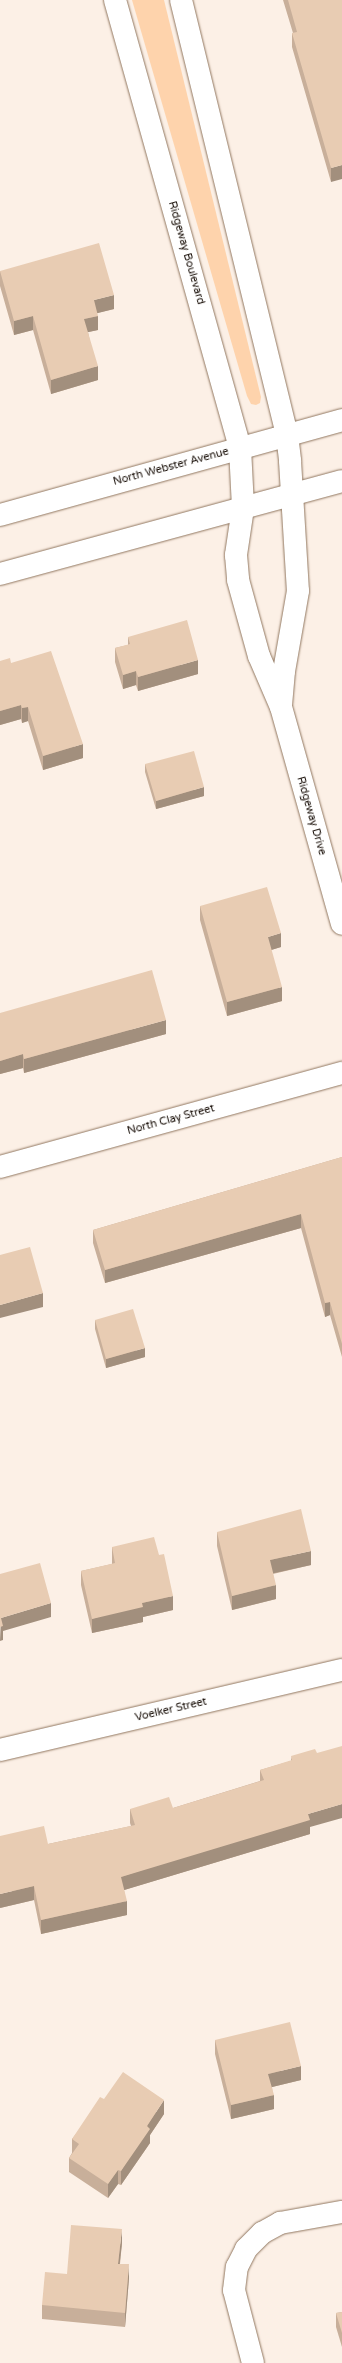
<!DOCTYPE html>
<style>
body{margin:0}
#map{position:relative;width:342px;height:2363px;overflow:hidden;background:#fcf0e6;font-family:"Varela Round",sans-serif}
div>[style]{position:absolute}
.green>*{inset:0;background:#fed3ac}
.roads{filter:drop-shadow(0 0 1px #917760) drop-shadow(0 0 1px #917760)}
.minor>*{height:22px;margin:-11px;padding:0 11px;transform-origin:11px;border-radius:11px;background:#fff}
.secondary>*{height:22px;margin:-11px;padding:0 11px;transform-origin:11px;border-radius:11px;background:#fff}
.wall>*{inset:0;background:#c8af9a}
.shaded-wall>*{inset:0;background:#a28f7d}
.building>*{inset:0;background:#e8ccb3}
span{translate:-50% -50%;white-space:nowrap;text-align:center;line-height:1.15;-webkit-text-stroke:3px #fff;paint-order:stroke}
.street-label{font-size:11px;color:#160c05}
</style>
<div id="map">
<div class="green">
<i style="clip-path:polygon(132px 0,164px 0,261px 397px,260px 403px,256px 405px,251px 404px,247px 396px)"></i>
</div>
<div class="roads">
<div class="minor">
<i style="left:115px;top:0;width:465px;rotate:74.4deg"></i>
<i style="left:240px;top:448px;width:60px;rotate:87.1deg"></i>
<i style="left:243px;top:508px;width:48px;rotate:98.5deg"></i>
<i style="left:236px;top:555px;width:25px;rotate:85deg"></i>
<i style="left:238px;top:580px;width:79px;rotate:74.6deg"></i>
<i style="left:259px;top:656px;width:56px;rotate:66.7deg"></i>
<i style="left:281px;top:707px;width:225px;rotate:74.3deg"></i>
<i style="left:181px;top:0;width:448px;rotate:76.3deg"></i>
<i style="left:287px;top:435px;width:26px;rotate:83deg"></i>
<i style="left:290px;top:461px;width:130px;rotate:86.5deg"></i>
<i style="left:298px;top:591px;width:81px;rotate:99.9deg"></i>
<i style="left:284px;top:671px;width:33px;rotate:95deg"></i>
<i style="left:0;top:1167px;width:355px;rotate:-15.4deg"></i>
<i style="left:0;top:1750px;width:351px;rotate:-13.2deg"></i>
<i style="left:253px;top:2363px;width:75px;rotate:-104.6deg"></i>
<i style="left:234px;top:2290px;width:23px;rotate:-83deg"></i>
<i style="left:237px;top:2267px;width:20px;rotate:-63deg"></i>
<i style="left:246px;top:2249px;width:23px;rotate:-45deg"></i>
<i style="left:262px;top:2233px;width:21px;rotate:-29deg"></i>
<i style="left:280px;top:2223px;width:63px;rotate:-10.1deg"></i>
</div>
<div class="secondary">
<i style="left:0;top:515px;width:355px;rotate:-15.5deg"></i>
<i style="left:0;top:574px;width:354px;rotate:-15.2deg"></i>
</div>
</div>
<div class="wall">
<i style="clip-path:polygon(283px 0,342px 0,331px 182px,292px 47px,292px 33px,293px 33px)"></i>
<i style="clip-path:polygon(0 271px,114px 309px,97px 313px,98px 330px,88px 332px,98px 380px,51px 394px,33px 330px,14px 335px,0 286px)"></i>
<i style="clip-path:polygon(128px 637px,198px 674px,138px 691px,136px 685px,123px 689px,115px 662px,115px 648px,128px 645px)"></i>
<i style="clip-path:polygon(0 661px,11px 663px,83px 758px,43px 770px,28px 721px,22px 723px,21px 719px,0 725px)"></i>
<i style="clip-path:polygon(145px 764px,204px 796px,156px 809px,145px 772px)"></i>
<i style="clip-path:polygon(200px 906px,281px 947px,271px 950px,282px 1001px,227px 1016px,200px 920px)"></i>
<i style="clip-path:polygon(0 1013px,166px 1034px,24px 1073px,23px 1068px,0 1074px)"></i>
<i style="clip-path:polygon(342px 1157px,342px 1357px,330px 1315px,325px 1317px,301px 1228px,105px 1283px,93px 1243px,93px 1230px)"></i>
<i style="clip-path:polygon(95px 1320px,145px 1357px,106px 1368px,95px 1329px)"></i>
<i style="clip-path:polygon(217px 1532px,311px 1565px,273px 1574px,276px 1599px,232px 1610px,217px 1546px)"></i>
<i style="clip-path:polygon(112px 1547px,159px 1555px,173px 1610px,143px 1617px,143px 1622px,92px 1633px,81px 1585px,81px 1571px,112px 1564px)"></i>
<i style="clip-path:polygon(291px 1756px,310px 1827px,310px 1834px,124px 1890px,127px 1915px,41px 1934px,34px 1900px,0 1908px,48px 1844px,131px 1826px,130px 1823px,130px 1809px,173px 1808px,260px 1781px,260px 1770px,291px 1761px)"></i>
<i style="clip-path:polygon(215px 2040px,301px 2080px,272px 2087px,274px 2109px,231px 2119px,215px 2054px)"></i>
<i style="clip-path:polygon(104px 2099px,164px 2114px,150px 2135px,150px 2143px,121px 2185px,118px 2184px,108px 2198px,69px 2172px,69px 2158px,72px 2153px,72px 2139px)"></i>
<i style="clip-path:polygon(122px 2243px,120px 2264px,129px 2278px,125px 2327px,42px 2319px,42px 2305px,67px 2274px)"></i>
<i style="clip-path:polygon(342px 2312px,342px 2347px,336px 2327px,336px 2313px)"></i>
</div>
<div class="shaded-wall">
<i style="clip-path:polygon(342px 165px,342px 179px,331px 182px,331px 168px)"></i>
<i style="clip-path:polygon(114px 295px,114px 309px,94px 314px,94px 300px)"></i>
<i style="clip-path:polygon(33px 316px,33px 330px,14px 335px,14px 321px)"></i>
<i style="clip-path:polygon(98px 316px,98px 330px,84px 333px,84px 319px)"></i>
<i style="clip-path:polygon(98px 366px,98px 380px,51px 394px,51px 380px)"></i>
<i style="clip-path:polygon(198px 660px,198px 674px,138px 691px,138px 677px)"></i>
<i style="clip-path:polygon(136px 671px,136px 685px,123px 689px,123px 675px)"></i>
<i style="clip-path:polygon(21px 705px,21px 719px,0 725px,0 711px)"></i>
<i style="clip-path:polygon(28px 707px,28px 721px,22px 723px,22px 708px)"></i>
<i style="clip-path:polygon(83px 744px,83px 758px,43px 770px,43px 756px)"></i>
<i style="clip-path:polygon(204px 787px,204px 796px,156px 809px,156px 801px)"></i>
<i style="clip-path:polygon(281px 933px,281px 947px,268px 951px,268px 937px)"></i>
<i style="clip-path:polygon(282px 987px,282px 1001px,227px 1016px,227px 1002px)"></i>
<i style="clip-path:polygon(166px 1020px,166px 1034px,24px 1073px,24px 1059px)"></i>
<i style="clip-path:polygon(23px 1054px,23px 1068px,0 1074px,0 1061px)"></i>
<i style="clip-path:polygon(301px 1214px,301px 1228px,105px 1283px,105px 1270px)"></i>
<i style="clip-path:polygon(43px 1293px,43px 1307px,0 1318px,0 1305px)"></i>
<i style="clip-path:polygon(330px 1302px,330px 1315px,325px 1317px,325px 1303px)"></i>
<i style="clip-path:polygon(145px 1348px,145px 1357px,106px 1368px,106px 1359px)"></i>
<i style="clip-path:polygon(311px 1551px,311px 1565px,270px 1574px,270px 1560px)"></i>
<i style="clip-path:polygon(276px 1585px,276px 1599px,232px 1610px,232px 1596px)"></i>
<i style="clip-path:polygon(173px 1596px,173px 1610px,143px 1617px,143px 1622px,92px 1633px,92px 1619px,142px 1603px)"></i>
<i style="clip-path:polygon(51px 1603px,51px 1617px,3px 1631px,3px 1640px,0 1641px,1px 1618px)"></i>
<i style="clip-path:polygon(342px 1804px,342px 1818px,310px 1827px,310px 1834px,121px 1891px,121px 1877px,308px 1814px)"></i>
<i style="clip-path:polygon(34px 1886px,34px 1900px,0 1908px,0 1894px)"></i>
<i style="clip-path:polygon(127px 1901px,127px 1915px,41px 1934px,41px 1920px)"></i>
<i style="clip-path:polygon(301px 2066px,301px 2080px,268px 2088px,268px 2074px)"></i>
<i style="clip-path:polygon(274px 2095px,274px 2109px,231px 2119px,231px 2105px)"></i>
<i style="clip-path:polygon(164px 2100px,164px 2114px,150px 2135px,150px 2143px,121px 2185px,121px 2171px,147px 2126px)"></i>
<i style="clip-path:polygon(118px 2170px,118px 2184px,108px 2198px,108px 2184px)"></i>
<i style="clip-path:polygon(122px 2229px,122px 2243px,118px 2278px,118px 2264px)"></i>
<i style="clip-path:polygon(129px 2264px,129px 2278px,125px 2327px,125px 2313px)"></i>
</div>
<div class="building">
<i style="clip-path:polygon(288px 0,342px 0,342px 165px,331px 168px,292px 33px,297px 32px)"></i>
<i style="clip-path:polygon(99px 243px,114px 295px,94px 300px,98px 316px,84px 319px,98px 366px,51px 380px,33px 316px,14px 321px,0 271px)"></i>
<i style="clip-path:polygon(187px 620px,198px 660px,138px 677px,136px 671px,123px 675px,115px 648px,130px 644px,128px 637px)"></i>
<i style="clip-path:polygon(51px 651px,83px 744px,43px 756px,28px 707px,22px 708px,21px 705px,0 711px,0 661px,10px 658px,11px 663px)"></i>
<i style="clip-path:polygon(194px 751px,204px 787px,156px 801px,145px 764px)"></i>
<i style="clip-path:polygon(267px 887px,281px 933px,268px 937px,282px 987px,227px 1002px,200px 906px)"></i>
<i style="clip-path:polygon(152px 970px,166px 1020px,24px 1059px,23px 1054px,0 1061px,0 1013px)"></i>
<i style="clip-path:polygon(342px 1157px,342px 1344px,330px 1302px,325px 1303px,301px 1214px,105px 1270px,93px 1230px)"></i>
<i style="clip-path:polygon(30px 1247px,43px 1293px,0 1305px,0 1255px)"></i>
<i style="clip-path:polygon(133px 1309px,145px 1348px,106px 1359px,95px 1320px)"></i>
<i style="clip-path:polygon(301px 1509px,311px 1551px,270px 1560px,276px 1585px,232px 1596px,217px 1532px)"></i>
<i style="clip-path:polygon(154px 1537px,159px 1555px,164px 1554px,173px 1596px,142px 1603px,143px 1607px,92px 1619px,81px 1571px,115px 1563px,112px 1547px)"></i>
<i style="clip-path:polygon(40px 1563px,51px 1603px,1px 1618px,3px 1626px,0 1627px,0 1574px)"></i>
<i style="clip-path:polygon(342px 1746px,342px 1804px,308px 1814px,310px 1820px,121px 1877px,127px 1901px,41px 1920px,34px 1886px,0 1894px,0 1836px,44px 1826px,48px 1844px,135px 1825px,130px 1809px,169px 1797px,173px 1808px,264px 1780px,260px 1770px,292px 1760px,291px 1756px,315px 1749px,317px 1753px)"></i>
<i style="clip-path:polygon(290px 2022px,301px 2066px,268px 2074px,274px 2095px,231px 2105px,215px 2040px)"></i>
<i style="clip-path:polygon(123px 2072px,164px 2100px,147px 2126px,150px 2129px,121px 2171px,118px 2170px,108px 2184px,69px 2158px,79px 2144px,72px 2139px,100px 2097px,104px 2099px)"></i>
<i style="clip-path:polygon(71px 2225px,122px 2229px,118px 2264px,129px 2264px,125px 2313px,42px 2305px,45px 2272px,67px 2274px)"></i>
<i style="clip-path:polygon(342px 2312px,342px 2333px,336px 2313px)"></i>
</div>
<div class="street-label">
<span style="left:186px;top:253px;rotate:74deg">Ridgeway Boulevard</span>
<span style="left:171px;top:467px;rotate:-15deg">North Webster Avenue</span>
<span style="left:311px;top:816px;rotate:74deg">Ridgeway Drive</span>
<span style="left:171px;top:1120px;rotate:-15deg">North Clay Street</span>
<span style="left:171px;top:1710px;rotate:-13deg">Voelker Street</span>
</div>
</div>
